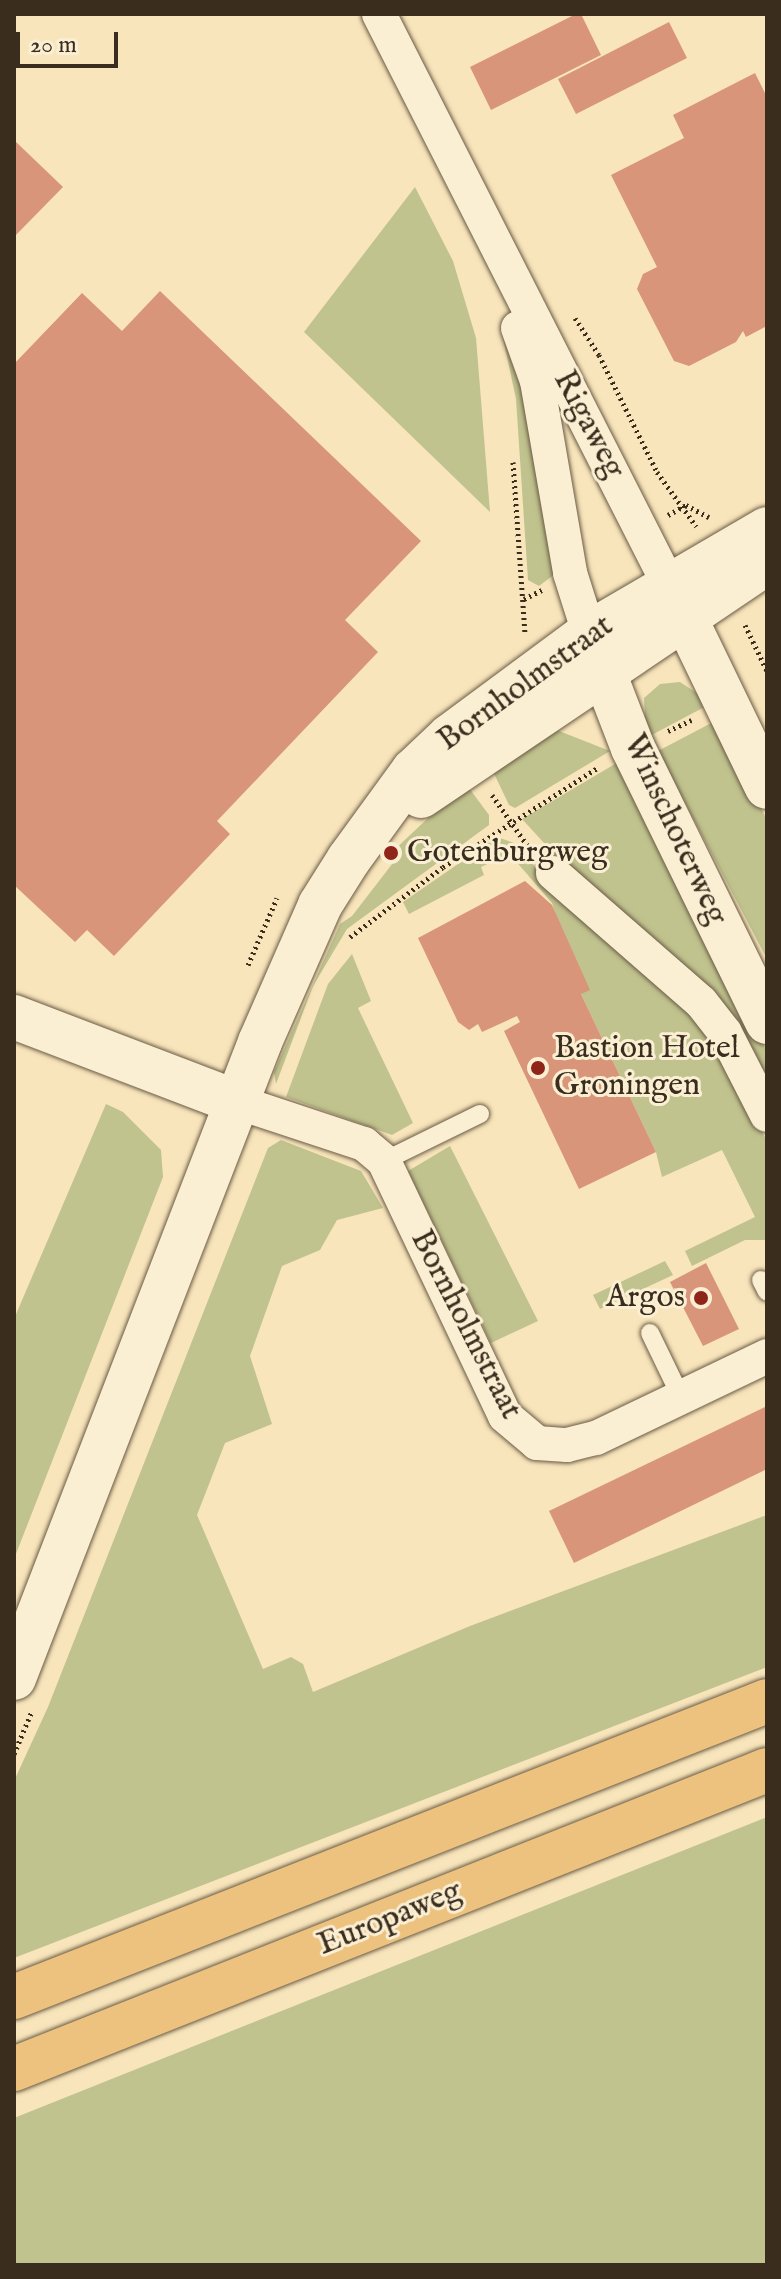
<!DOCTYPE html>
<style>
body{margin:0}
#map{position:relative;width:781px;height:2279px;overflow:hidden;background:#f8e5bb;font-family:"IM FELL English",serif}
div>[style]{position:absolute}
.green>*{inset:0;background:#c0c38e}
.building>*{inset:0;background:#d8957a}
.path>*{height:5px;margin-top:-2.5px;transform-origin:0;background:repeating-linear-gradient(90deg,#3b2d1e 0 2px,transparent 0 6px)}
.roads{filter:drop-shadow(0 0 2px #6a5b45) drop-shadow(0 0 2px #6a5b45)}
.lane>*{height:18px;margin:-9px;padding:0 9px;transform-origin:9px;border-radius:9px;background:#faeed3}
.street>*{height:34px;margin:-17px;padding:0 17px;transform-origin:17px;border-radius:17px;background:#faeed3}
.secondary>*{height:44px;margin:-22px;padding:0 22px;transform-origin:22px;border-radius:22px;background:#faeed3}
.highway>*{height:44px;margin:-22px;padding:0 22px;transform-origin:22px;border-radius:22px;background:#ecc27e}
.dots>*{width:22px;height:22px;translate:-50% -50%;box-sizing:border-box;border:4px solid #faeed3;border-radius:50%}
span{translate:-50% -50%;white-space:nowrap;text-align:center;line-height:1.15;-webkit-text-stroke:6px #faeed3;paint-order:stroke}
.street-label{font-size:32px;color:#3b2d1e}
.poi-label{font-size:32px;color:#3b2d1e}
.left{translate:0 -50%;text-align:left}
.right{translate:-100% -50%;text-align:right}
.frame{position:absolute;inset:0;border:16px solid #3b2d1e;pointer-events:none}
.scale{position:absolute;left:16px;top:32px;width:102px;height:36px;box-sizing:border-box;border:4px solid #3b2d1e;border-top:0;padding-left:10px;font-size:24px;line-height:28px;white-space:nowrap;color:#3b2d1e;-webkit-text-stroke:6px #faeed3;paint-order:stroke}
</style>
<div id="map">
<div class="green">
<i style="clip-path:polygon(415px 187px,453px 261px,476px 338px,490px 512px,304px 332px)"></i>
<i style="clip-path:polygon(503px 338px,526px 402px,555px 574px,539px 586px,528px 580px,516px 399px)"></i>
<i style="clip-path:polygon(680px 682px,712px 703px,646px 738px,644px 698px,660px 684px)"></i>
<i style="clip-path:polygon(717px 720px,767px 820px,767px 959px,658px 751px)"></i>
<i style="clip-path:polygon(559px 731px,610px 751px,515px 808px,509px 805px,490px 765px,534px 736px)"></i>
<i style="clip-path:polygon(620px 761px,767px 1052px,767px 1086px,522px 819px)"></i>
<i style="clip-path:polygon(469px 788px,489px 815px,489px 825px,347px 929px,313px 986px,276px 1084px,274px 1072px,340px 924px,352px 916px,396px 859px,390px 854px,445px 802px)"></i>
<i style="clip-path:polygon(497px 837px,514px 843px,543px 876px,694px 1008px,767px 1141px,767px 1240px,745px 1240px,692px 1266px,685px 1251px,755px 1217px,722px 1150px,662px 1177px,656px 1152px,581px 994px,552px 903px,514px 859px,508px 854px,481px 867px,484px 875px,409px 914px,403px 902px)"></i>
<i style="clip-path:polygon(352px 954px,371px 1001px,358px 1008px,413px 1123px,392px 1135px,286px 1097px,328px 984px)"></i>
<i style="clip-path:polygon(106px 1104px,123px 1112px,161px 1150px,163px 1177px,14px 1559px,14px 1319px)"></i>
<i style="clip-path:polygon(281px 1140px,361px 1171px,383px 1208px,337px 1220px,320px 1250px,282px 1266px,250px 1356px,272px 1424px,225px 1443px,197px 1515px,263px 1669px,291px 1657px,303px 1664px,313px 1692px,470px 1626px,767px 1515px,767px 1667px,14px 1958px,14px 1781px,48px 1707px,268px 1148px)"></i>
<i style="clip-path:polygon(450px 1146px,538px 1321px,491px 1343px,408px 1171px)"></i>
<i style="clip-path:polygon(665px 1261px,673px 1275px,600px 1309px,593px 1295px)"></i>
<i style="clip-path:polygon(767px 1817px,767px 2265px,14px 2265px,14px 2118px)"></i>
</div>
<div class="building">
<i style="clip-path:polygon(576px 14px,581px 14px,601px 55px,491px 110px,470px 67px)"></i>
<i style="clip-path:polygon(669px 22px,687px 58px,576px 114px,558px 79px)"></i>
<i style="clip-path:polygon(755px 73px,767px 97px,767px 326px,746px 337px,743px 331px,736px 342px,689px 366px,674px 361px,637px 289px,643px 274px,657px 267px,611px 175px,684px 138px,673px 115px)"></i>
<i style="clip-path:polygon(14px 140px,63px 187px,14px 237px)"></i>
<i style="clip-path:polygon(160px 291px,421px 541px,345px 620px,378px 652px,217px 821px,230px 834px,114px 956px,87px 930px,75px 942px,14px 885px,14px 364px,82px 293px,122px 331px)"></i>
<i style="clip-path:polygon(525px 881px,552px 905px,590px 990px,581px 994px,656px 1152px,579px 1189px,504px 1031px,520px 1022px,517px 1016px,482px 1032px,478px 1024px,469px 1030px,458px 1022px,418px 938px)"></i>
<i style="clip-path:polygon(706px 1263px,739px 1329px,703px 1346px,670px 1282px)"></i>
<i style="clip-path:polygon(767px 1406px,767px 1469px,574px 1563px,549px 1511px)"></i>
</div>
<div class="path">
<i style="left:575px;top:318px;width:44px;rotate:57deg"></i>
<i style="left:599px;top:355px;width:131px;rotate:63.6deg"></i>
<i style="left:657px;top:472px;width:67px;rotate:54.2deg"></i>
<i style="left:513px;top:462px;width:170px;rotate:86deg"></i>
<i style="left:668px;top:515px;width:21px;rotate:-29deg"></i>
<i style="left:686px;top:505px;width:26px;rotate:28deg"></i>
<i style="left:524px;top:599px;width:20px;rotate:-27deg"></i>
<i style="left:745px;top:625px;width:51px;rotate:64.4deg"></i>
<i style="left:668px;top:731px;width:26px;rotate:-25deg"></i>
<i style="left:492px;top:795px;width:66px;rotate:54.9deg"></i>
<i style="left:350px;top:937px;width:116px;rotate:-37deg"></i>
<i style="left:443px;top:867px;width:185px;rotate:-32.7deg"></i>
<i style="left:248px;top:965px;width:73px;rotate:-66.6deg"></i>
<i style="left:14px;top:1754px;width:47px;rotate:-67.3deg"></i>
</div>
<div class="roads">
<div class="lane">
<i style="left:384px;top:1161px;width:107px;rotate:-26.1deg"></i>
<i style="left:761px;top:1280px;width:13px;rotate:63deg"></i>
<i style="left:650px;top:1333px;width:71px;rotate:64.2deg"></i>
</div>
<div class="street">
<i style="left:379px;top:14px;width:640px;rotate:63.07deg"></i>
<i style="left:518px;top:328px;width:56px;rotate:70.3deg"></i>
<i style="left:537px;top:381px;width:195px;rotate:80.2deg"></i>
<i style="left:570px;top:573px;width:63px;rotate:72.4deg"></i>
<i style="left:553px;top:873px;width:196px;rotate:41.1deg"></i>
<i style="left:701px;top:1002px;width:39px;rotate:52deg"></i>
<i style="left:725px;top:1033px;width:92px;rotate:62.9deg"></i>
<i style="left:237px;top:1102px;width:134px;rotate:18.3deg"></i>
<i style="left:364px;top:1144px;width:26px;rotate:40deg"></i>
<i style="left:384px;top:1161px;width:282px;rotate:64.6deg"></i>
<i style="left:505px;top:1416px;width:42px;rotate:40.2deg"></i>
<i style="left:537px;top:1443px;width:30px;rotate:4deg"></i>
<i style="left:567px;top:1445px;width:30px;rotate:-14deg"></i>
<i style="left:596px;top:1438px;width:190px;rotate:-25.6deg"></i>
</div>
<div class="secondary">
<i style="left:674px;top:595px;width:213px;rotate:64.2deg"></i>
<i style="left:594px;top:647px;width:108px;rotate:68.9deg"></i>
<i style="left:633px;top:748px;width:305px;rotate:63.9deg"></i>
<i style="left:421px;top:796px;width:417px;rotate:-34deg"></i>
<i style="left:14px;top:1017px;width:239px;rotate:20.9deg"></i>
<i style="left:14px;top:1678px;width:682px;rotate:-68.85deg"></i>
<i style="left:260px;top:1042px;width:150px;rotate:-66.3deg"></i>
<i style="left:320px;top:905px;width:54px;rotate:-57.8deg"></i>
<i style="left:349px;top:859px;width:109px;rotate:-54deg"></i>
<i style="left:413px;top:771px;width:51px;rotate:-43.4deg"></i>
<i style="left:450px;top:736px;width:173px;rotate:-36.5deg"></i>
<i style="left:589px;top:633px;width:206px;rotate:-30.3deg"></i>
</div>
<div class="highway">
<i style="left:14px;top:1997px;width:809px;rotate:-21.46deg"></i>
<i style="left:14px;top:2069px;width:810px;rotate:-21.66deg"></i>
</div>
</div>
<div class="dots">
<i style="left:391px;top:853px;background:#8f2418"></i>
<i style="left:538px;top:1068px;background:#8f2418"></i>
<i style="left:701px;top:1298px;background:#8f2418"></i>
</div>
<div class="street-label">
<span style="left:588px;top:425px;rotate:62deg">Rigaweg</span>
<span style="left:526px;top:684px;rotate:-36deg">Bornholmstraat</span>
<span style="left:674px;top:830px;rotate:65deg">Winschoterweg</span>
<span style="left:465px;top:1325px;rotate:63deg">Bornholmstraat</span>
<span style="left:390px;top:1919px;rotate:-22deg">Europaweg</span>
</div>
<div class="poi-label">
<span class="left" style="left:407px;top:853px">Gotenburgweg</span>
<span class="left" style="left:554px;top:1068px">Bastion Hotel<br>Groningen</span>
<span class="right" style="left:685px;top:1298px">Argos</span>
</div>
<div class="frame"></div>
<div class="scale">20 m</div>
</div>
